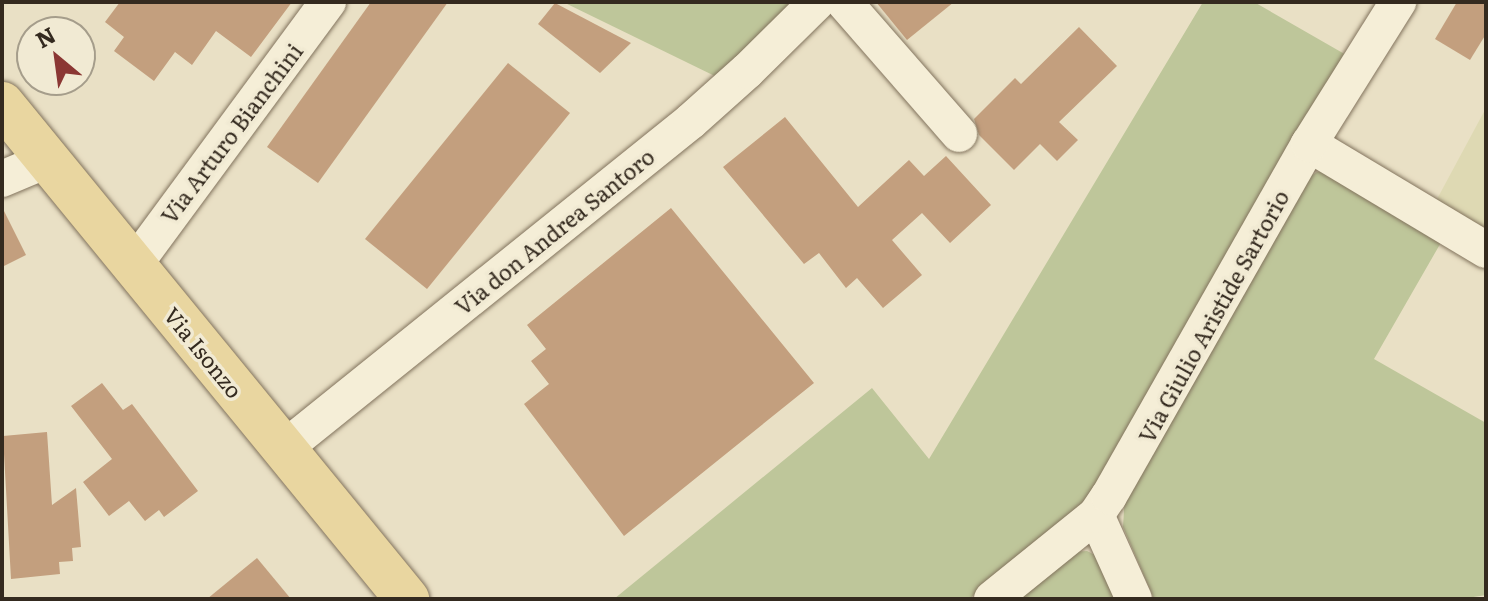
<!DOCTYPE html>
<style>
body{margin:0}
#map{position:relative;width:1488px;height:601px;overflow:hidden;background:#e9e0c5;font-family:Literata,serif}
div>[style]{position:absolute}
.farmland>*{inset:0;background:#ded9b3}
.green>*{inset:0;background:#bec69a}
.building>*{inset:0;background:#c39f7e}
.roads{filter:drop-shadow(0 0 2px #82735d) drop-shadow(0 0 2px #82735d)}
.minor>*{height:36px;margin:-18px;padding:0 18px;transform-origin:18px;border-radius:18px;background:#f5eed7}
.major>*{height:44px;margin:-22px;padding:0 22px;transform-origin:22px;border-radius:22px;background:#e9d6a0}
span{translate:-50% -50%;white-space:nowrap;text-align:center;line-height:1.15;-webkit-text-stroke:7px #f1ead3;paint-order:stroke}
.street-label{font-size:22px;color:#342a1f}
.frame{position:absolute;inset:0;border:4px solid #342a1f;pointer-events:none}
.north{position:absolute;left:16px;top:16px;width:80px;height:80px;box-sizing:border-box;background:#f1ead3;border:2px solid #a59d8b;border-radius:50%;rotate:331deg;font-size:22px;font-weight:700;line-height:32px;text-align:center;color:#342a1f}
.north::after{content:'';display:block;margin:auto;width:28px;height:36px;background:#8b3733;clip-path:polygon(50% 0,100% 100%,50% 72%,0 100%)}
</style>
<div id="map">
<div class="farmland">
<i style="clip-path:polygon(1486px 108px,1486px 230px,1436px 201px)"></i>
</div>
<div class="green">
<i style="clip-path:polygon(563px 2px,801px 2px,725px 81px)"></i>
<i style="clip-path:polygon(1203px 2px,1254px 2px,1348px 56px,1082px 510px,969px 599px,614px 599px,872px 388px,929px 459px)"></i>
<i style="clip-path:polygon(1333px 171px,1443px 239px,1374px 359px,1486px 423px,1486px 595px,1461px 599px,1154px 599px,1123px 527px,1125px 494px,1303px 181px,1317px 172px)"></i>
<i style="clip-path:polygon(1087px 551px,1101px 558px,1117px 599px,1014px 599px,1073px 552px)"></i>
</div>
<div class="building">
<i style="clip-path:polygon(120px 2px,292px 2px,251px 57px,216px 31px,192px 65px,175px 52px,154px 81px,114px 51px,124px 37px,105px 22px)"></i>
<i style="clip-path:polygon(371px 2px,448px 2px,318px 183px,267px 147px)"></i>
<i style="clip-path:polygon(876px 2px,954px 2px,907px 40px)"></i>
<i style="clip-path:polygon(1457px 2px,1486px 2px,1486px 34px,1470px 60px,1435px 39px)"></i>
<i style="clip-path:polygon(555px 3px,631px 43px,600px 73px,538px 24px)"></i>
<i style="clip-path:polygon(1079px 27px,1117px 66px,1059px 122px,1078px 140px,1057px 161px,1040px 144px,1014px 170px,979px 135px,974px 119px,1015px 78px,1021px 84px)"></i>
<i style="clip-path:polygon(508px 63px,570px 113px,427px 289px,365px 239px)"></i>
<i style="clip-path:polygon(785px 117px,858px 207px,909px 160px,924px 176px,946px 156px,991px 205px,950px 243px,922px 213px,892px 240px,922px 275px,883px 308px,857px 278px,846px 288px,819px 253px,804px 264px,723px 167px)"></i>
<i style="clip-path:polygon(2px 207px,26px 255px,2px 267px)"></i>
<i style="clip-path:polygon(671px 208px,814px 383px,624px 536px,524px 404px,549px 384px,531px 361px,546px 349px,527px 325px)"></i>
<i style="clip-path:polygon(102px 383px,123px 410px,132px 404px,198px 491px,164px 517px,159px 510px,145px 521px,129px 501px,109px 516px,83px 482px,112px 459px,71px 406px)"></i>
<i style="clip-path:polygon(47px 432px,52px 505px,76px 488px,81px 547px,72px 548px,73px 561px,59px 562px,60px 574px,11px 579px,3px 436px)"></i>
<i style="clip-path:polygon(257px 558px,291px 599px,207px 599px)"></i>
</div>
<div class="roads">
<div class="minor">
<i style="left:844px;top:2px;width:175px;rotate:48.9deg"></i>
<i style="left:1309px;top:144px;width:206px;rotate:30.9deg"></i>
<i style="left:2px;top:179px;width:49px;rotate:-22.9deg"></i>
<i style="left:134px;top:265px;width:327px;rotate:-53.6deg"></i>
<i style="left:282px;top:450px;width:525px;rotate:-38.81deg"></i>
<i style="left:691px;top:121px;width:75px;rotate:-41.8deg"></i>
<i style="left:747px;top:71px;width:98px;rotate:-44.6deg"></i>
<i style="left:1096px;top:515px;width:92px;rotate:65.7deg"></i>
<i style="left:992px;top:599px;width:134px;rotate:-38.9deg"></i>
<i style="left:1096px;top:515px;width:23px;rotate:-56deg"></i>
<i style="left:1109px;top:496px;width:405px;rotate:-60.4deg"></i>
<i style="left:1309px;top:144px;width:168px;rotate:-57.9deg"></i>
</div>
<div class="major">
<i style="left:2px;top:104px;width:640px;rotate:50.71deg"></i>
</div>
</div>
<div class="street-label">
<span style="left:231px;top:133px;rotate:-53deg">Via Arturo Bianchini</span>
<span style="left:554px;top:231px;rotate:-39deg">Via don Andrea Santoro</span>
<span style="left:1213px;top:316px;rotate:-61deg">Via Giulio Aristide Sartorio</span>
<span style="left:204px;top:352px;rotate:51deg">Via Isonzo</span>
</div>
<div class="frame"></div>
<div class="north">N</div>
</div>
